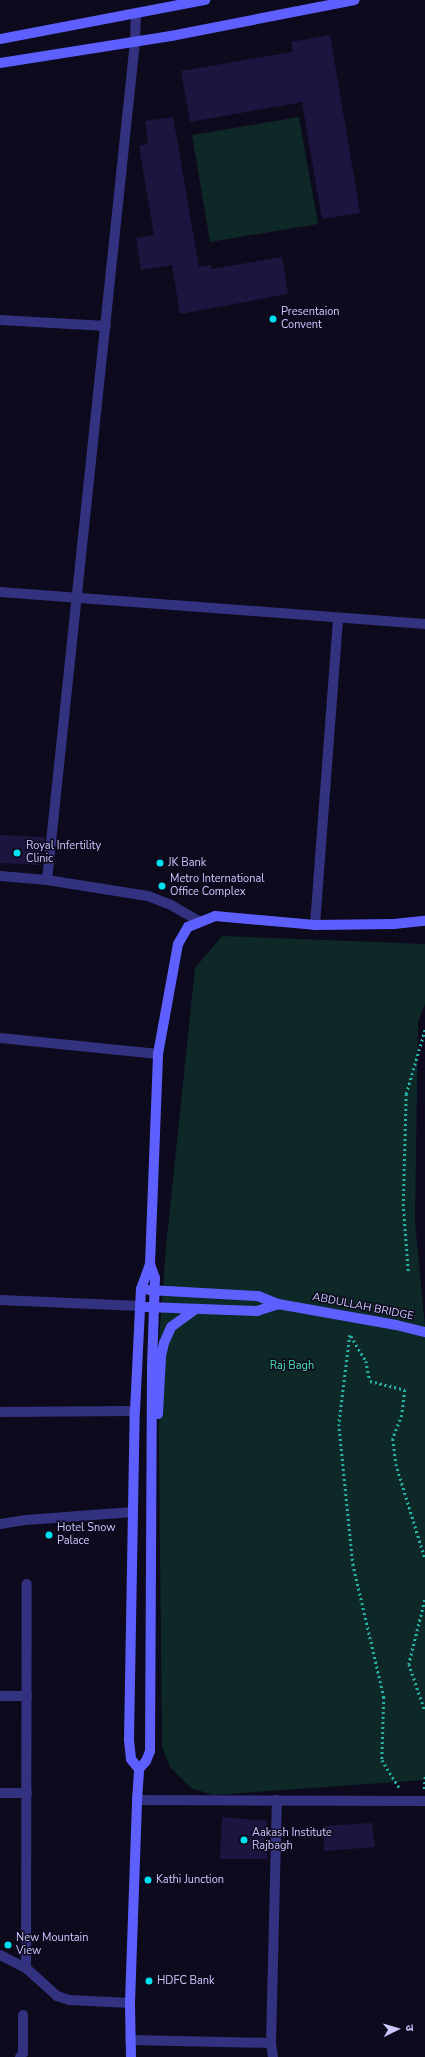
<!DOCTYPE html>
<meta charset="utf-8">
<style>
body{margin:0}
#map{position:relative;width:425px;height:2057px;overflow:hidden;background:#0d0a1d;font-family:"Nunito Sans","Noto Sans Devanagari",sans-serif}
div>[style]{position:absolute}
.green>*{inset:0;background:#0d2826}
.building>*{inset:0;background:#1d153f}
.path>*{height:2.5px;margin-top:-1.25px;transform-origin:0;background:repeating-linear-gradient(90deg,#25b4a7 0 2px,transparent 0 5px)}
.street>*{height:10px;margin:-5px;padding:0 5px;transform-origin:5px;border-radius:5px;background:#333280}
.secondary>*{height:10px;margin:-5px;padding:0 5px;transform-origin:5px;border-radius:5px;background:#5e5fff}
.dots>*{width:11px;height:11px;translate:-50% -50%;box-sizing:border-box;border:2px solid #0d0a1d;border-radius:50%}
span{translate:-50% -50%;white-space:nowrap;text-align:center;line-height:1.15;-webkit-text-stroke:3px #0d0a1d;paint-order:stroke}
.poi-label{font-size:11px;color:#ccc7ff}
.left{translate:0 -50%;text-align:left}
.street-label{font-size:11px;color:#ccc7ff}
.park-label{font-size:11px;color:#4de5ba}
.north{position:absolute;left:377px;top:2009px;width:40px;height:40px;-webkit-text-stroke:3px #0d0a1d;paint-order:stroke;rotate:85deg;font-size:11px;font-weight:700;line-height:16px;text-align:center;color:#ccc7ff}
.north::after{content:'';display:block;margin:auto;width:14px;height:18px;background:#ccc7ff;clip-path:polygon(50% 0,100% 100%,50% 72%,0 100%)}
</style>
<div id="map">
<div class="green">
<i style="clip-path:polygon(299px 117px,318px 224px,210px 242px,192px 135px)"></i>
<i style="clip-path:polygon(222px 936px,425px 944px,425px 1004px,418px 1021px,415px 1222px,425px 1326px,425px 1780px,213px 1795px,191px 1788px,170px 1767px,162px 1746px,158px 1354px,166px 1247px,195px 968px)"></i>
</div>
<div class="building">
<i style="clip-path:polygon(330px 35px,360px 213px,322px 219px,302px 102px,190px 122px,181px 71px,293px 52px,291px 42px)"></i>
<i style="clip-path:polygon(173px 117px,199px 267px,211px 265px,211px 269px,282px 257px,288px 294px,180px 314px,172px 265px,141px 270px,136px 238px,154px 235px,139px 146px,148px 144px,145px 121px)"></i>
<i style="clip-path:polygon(0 835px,45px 837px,42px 865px,0 863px)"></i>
<i style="clip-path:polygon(222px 1817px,267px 1821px,267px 1859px,220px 1859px)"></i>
<i style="clip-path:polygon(372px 1823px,375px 1847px,324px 1851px,323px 1826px)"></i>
</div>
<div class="path">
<i style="left:408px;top:1271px;width:65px;rotate:-94.4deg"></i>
<i style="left:403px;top:1206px;width:112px;rotate:-88.5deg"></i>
<i style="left:406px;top:1094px;width:68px;rotate:-73.7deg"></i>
<i style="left:350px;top:1335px;width:90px;rotate:97deg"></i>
<i style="left:339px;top:1424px;width:141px;rotate:84.3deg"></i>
<i style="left:353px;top:1564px;width:137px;rotate:76.9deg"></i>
<i style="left:384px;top:1697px;width:63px;rotate:91.8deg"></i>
<i style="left:382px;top:1760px;width:34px;rotate:58deg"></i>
<i style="left:351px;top:1336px;width:29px;rotate:59deg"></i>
<i style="left:366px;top:1361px;width:20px;rotate:79deg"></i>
<i style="left:370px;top:1381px;width:36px;rotate:14deg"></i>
<i style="left:405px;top:1390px;width:25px;rotate:97deg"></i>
<i style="left:402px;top:1415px;width:26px;rotate:111deg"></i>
<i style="left:393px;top:1439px;width:25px;rotate:83deg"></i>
<i style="left:396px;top:1464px;width:98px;rotate:72.9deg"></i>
<i style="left:425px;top:1600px;width:66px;rotate:104deg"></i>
<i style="left:409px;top:1664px;width:50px;rotate:71.2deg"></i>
<i style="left:424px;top:1789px;width:15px;rotate:-86deg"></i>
</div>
<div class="street">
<i style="left:0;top:320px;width:106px;rotate:3.2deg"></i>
<i style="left:0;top:592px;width:426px;rotate:4.3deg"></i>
<i style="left:0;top:876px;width:47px;rotate:4.9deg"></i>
<i style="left:47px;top:880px;width:102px;rotate:9deg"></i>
<i style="left:148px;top:896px;width:25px;rotate:21deg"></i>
<i style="left:171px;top:905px;width:32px;rotate:30deg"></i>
<i style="left:47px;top:880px;width:844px;rotate:-84.01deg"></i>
<i style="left:135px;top:41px;width:27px;rotate:-88deg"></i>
<i style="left:315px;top:925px;width:307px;rotate:-85.7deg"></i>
<i style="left:0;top:1038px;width:159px;rotate:5.8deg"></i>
<i style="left:0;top:1300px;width:140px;rotate:2.5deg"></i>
<i style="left:0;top:1412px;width:135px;rotate:-0.4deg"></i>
<i style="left:0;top:1524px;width:26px;rotate:-9deg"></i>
<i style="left:26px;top:1520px;width:107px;rotate:-4.3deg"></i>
<i style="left:0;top:1696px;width:27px"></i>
<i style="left:0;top:1793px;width:27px"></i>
<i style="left:137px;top:1800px;width:288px;rotate:0.2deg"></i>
<i style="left:0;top:1955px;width:29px;rotate:27deg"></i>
<i style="left:26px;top:1968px;width:42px;rotate:42.1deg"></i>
<i style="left:57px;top:1996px;width:13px;rotate:18deg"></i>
<i style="left:69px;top:2000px;width:61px;rotate:2.8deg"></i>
<i style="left:26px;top:1968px;width:384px;rotate:-89.9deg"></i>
<i style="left:130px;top:2040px;width:141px;rotate:1.2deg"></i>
<i style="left:20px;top:2057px;width:5px;rotate:-53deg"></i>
<i style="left:23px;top:2053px;width:38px;rotate:-90deg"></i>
<i style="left:273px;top:2057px;width:14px;rotate:-98deg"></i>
<i style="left:271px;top:2043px;width:243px;rotate:-88.6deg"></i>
</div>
<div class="secondary">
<i style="left:0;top:39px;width:209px;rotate:-10.8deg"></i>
<i style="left:0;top:63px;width:173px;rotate:-9deg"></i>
<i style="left:171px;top:36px;width:187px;rotate:-11.1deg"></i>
<i style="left:149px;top:1290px;width:109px;rotate:3.2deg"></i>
<i style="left:258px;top:1296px;width:22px;rotate:22deg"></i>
<i style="left:278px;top:1304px;width:120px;rotate:10.1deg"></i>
<i style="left:396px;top:1325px;width:30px;rotate:14deg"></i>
<i style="left:147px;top:1307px;width:110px;rotate:2.1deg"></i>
<i style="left:257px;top:1311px;width:22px;rotate:-18deg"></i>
<i style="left:158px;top:1414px;width:58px;rotate:-87deg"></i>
<i style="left:161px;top:1356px;width:13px;rotate:-77deg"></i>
<i style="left:164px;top:1343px;width:17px;rotate:-66deg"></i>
<i style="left:171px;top:1327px;width:31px;rotate:-36deg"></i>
<i style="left:139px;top:1769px;width:13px;rotate:-129deg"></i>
<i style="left:131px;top:1759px;width:20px;rotate:-96deg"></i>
<i style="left:129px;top:1739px;width:328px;rotate:-89deg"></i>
<i style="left:135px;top:1411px;width:122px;rotate:-87.2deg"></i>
<i style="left:141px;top:1289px;width:27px;rotate:-70deg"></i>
<i style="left:150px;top:1264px;width:210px;rotate:-87.8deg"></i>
<i style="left:158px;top:1054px;width:112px;rotate:-79.7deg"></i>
<i style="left:178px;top:944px;width:20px;rotate:-60deg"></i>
<i style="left:188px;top:927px;width:29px;rotate:-22deg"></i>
<i style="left:215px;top:916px;width:100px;rotate:5.1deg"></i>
<i style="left:315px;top:925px;width:79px;rotate:-0.7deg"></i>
<i style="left:394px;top:924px;width:31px;rotate:-6deg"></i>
<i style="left:131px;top:2057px;width:54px;rotate:-91.1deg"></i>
<i style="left:130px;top:2003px;width:203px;rotate:-88deg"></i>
<i style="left:137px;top:1800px;width:31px;rotate:-86deg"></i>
<i style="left:139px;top:1769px;width:11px;rotate:-49deg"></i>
<i style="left:146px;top:1761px;width:11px;rotate:-68deg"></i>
<i style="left:150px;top:1751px;width:384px;rotate:-89.7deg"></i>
<i style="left:152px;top:1367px;width:89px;rotate:-88.1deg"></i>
<i style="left:155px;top:1278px;width:15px;rotate:-110deg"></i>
</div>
<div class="dots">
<i style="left:273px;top:319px;background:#00e1f2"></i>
<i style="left:17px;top:853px;background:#00e1f2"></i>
<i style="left:160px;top:863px;background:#00e1f2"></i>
<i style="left:162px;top:886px;background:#00e1f2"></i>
<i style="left:49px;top:1535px;background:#00e1f2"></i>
<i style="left:244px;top:1840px;background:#00e1f2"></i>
<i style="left:148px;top:1880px;background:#00e1f2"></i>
<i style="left:8px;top:1945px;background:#00e1f2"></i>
<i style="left:149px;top:1981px;background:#00e1f2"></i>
</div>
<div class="poi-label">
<span class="left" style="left:281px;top:319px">Presentaion<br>Convent</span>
<span class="left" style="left:26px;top:853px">Royal Infertility<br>Clinic</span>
<span class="left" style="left:168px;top:863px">JK Bank</span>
<span class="left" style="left:170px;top:886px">Metro International<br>Office Complex</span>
<span class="left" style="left:57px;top:1535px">Hotel Snow<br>Palace</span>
<span class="left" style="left:252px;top:1840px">Aakash Institute<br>Rajbagh</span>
<span class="left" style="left:156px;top:1880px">Kathi Junction</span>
<span class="left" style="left:16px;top:1945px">New Mountain<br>View</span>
<span class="left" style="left:157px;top:1981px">HDFC Bank</span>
</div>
<div class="street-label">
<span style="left:363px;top:1307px;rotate:11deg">ABDULLAH BRIDGE</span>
</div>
<div class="park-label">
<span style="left:292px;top:1366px">Raj Bagh</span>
</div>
<div class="north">उ</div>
</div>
